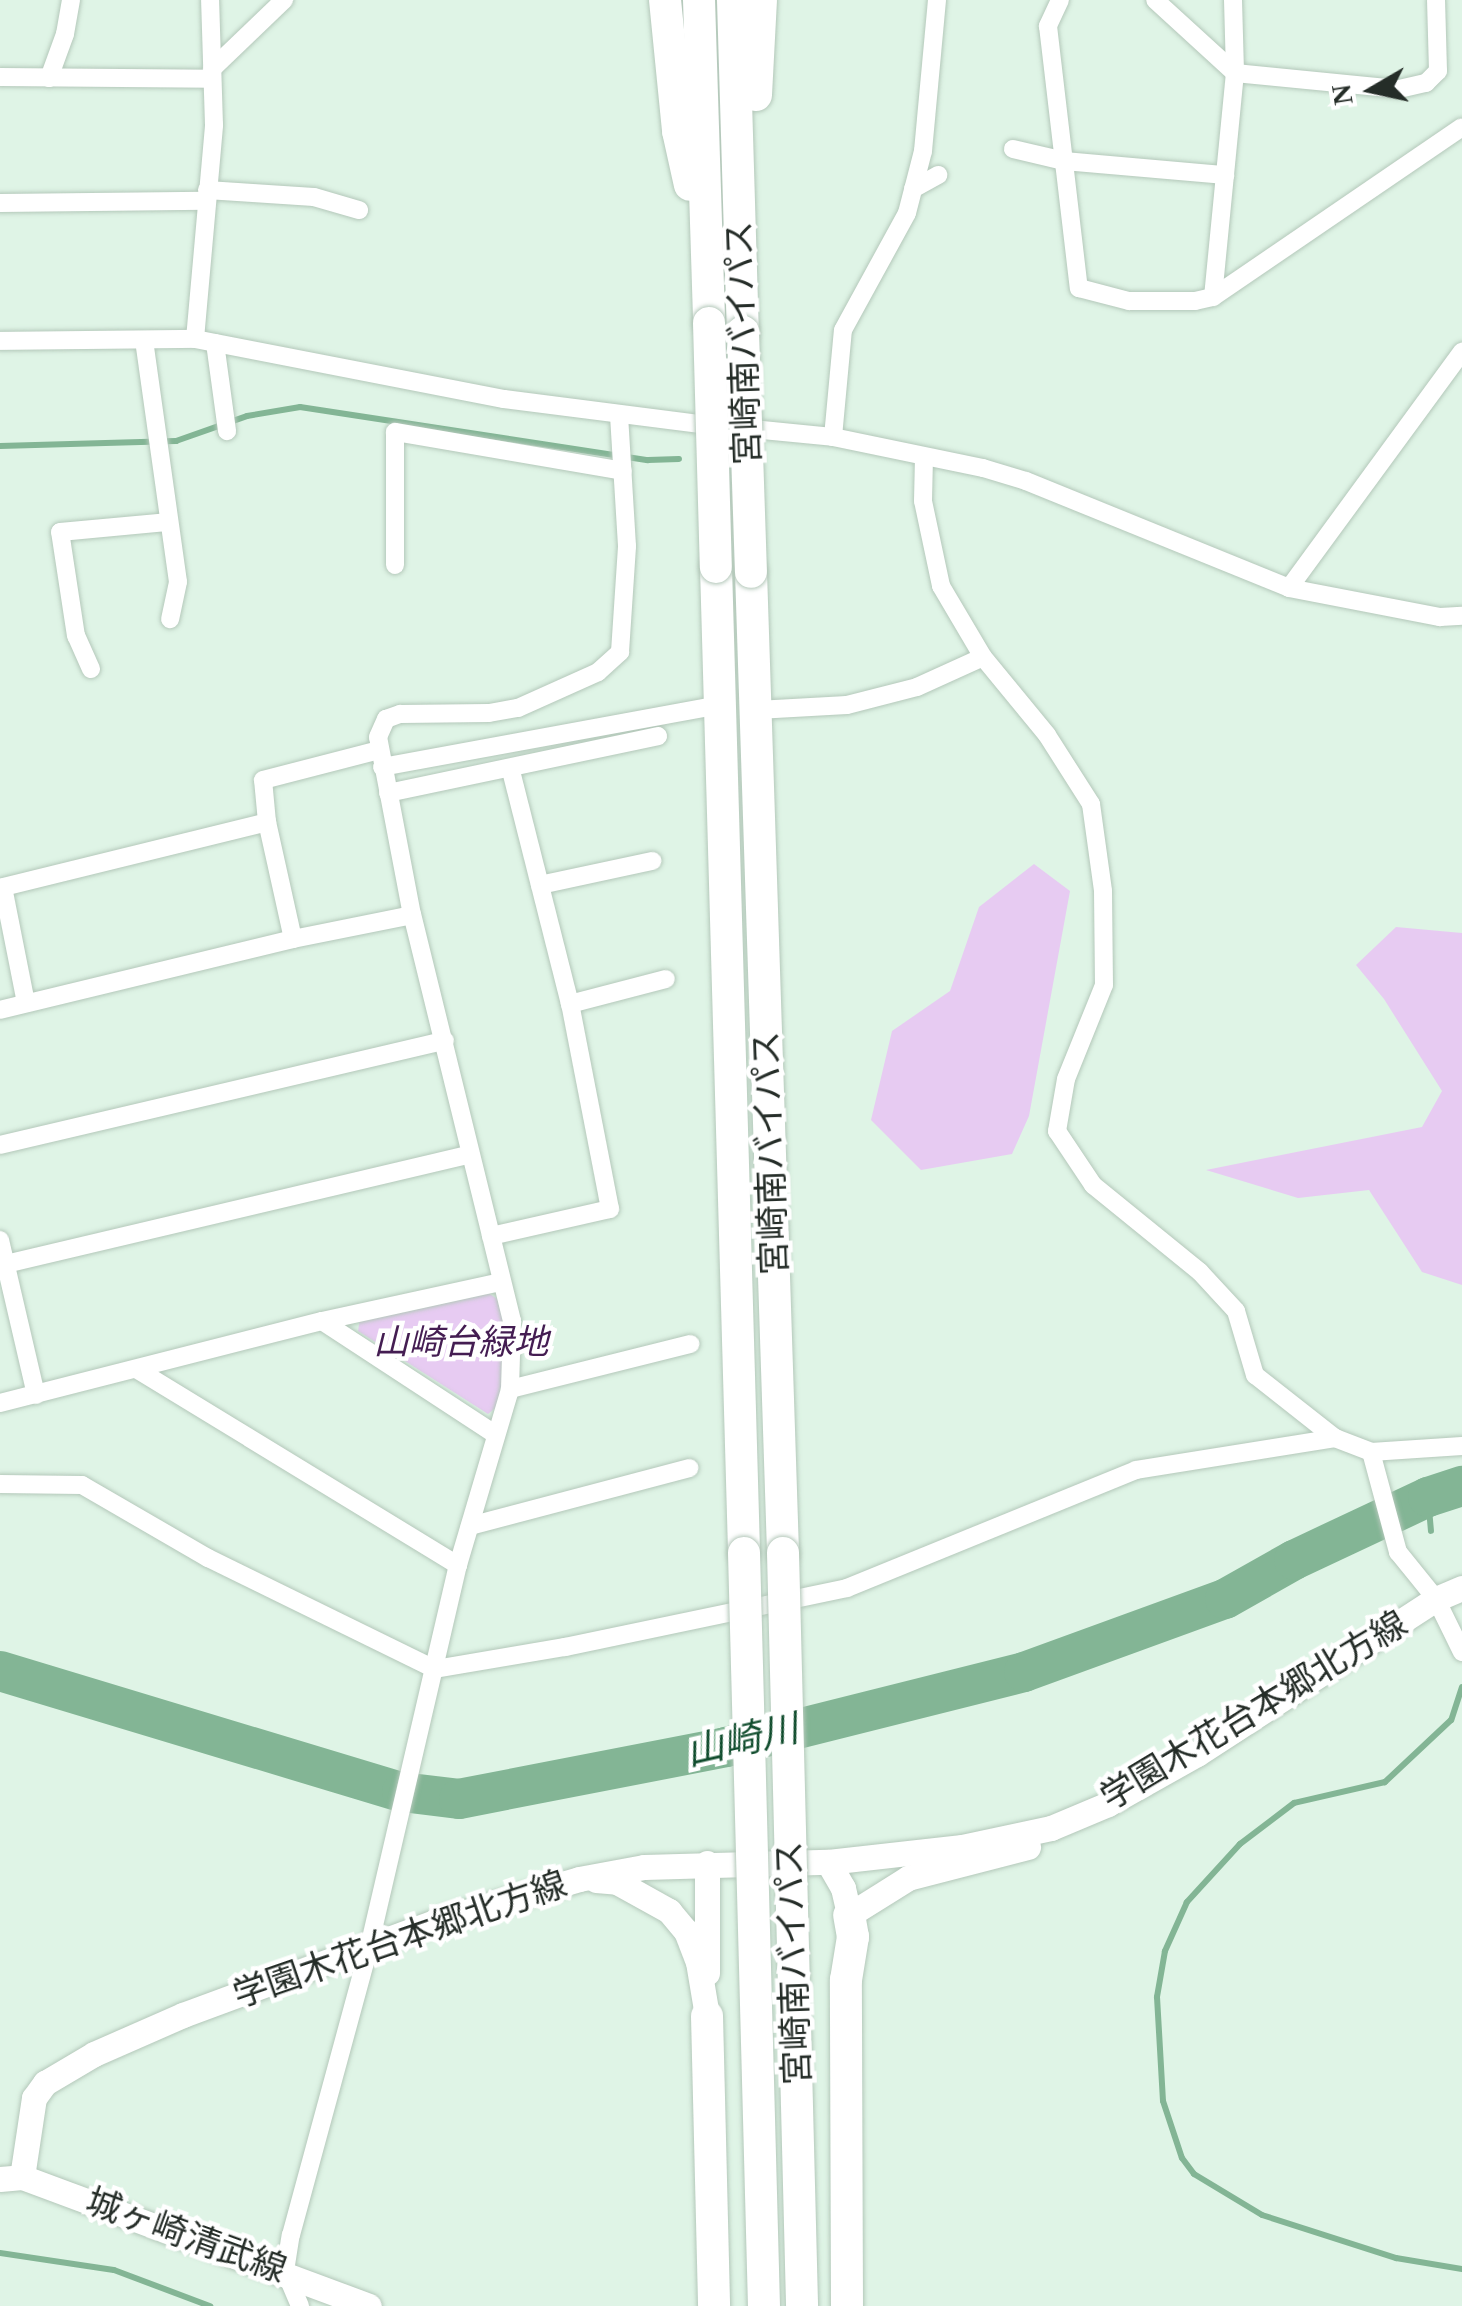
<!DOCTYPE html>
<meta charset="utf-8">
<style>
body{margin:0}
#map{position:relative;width:1462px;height:2306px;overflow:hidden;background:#dff4e6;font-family:"Times New Roman","Noto Sans JP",serif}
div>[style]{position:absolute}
.green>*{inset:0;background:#e7cbf2}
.stream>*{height:6px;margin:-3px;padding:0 3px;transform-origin:3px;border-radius:3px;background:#83b595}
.river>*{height:40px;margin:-20px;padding:0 20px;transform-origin:20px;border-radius:20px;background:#83b595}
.roads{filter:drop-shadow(0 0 2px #b4c8ba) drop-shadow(0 0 2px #b4c8ba)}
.street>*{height:18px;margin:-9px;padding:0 9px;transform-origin:9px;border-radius:9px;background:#fff}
.secondary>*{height:25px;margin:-12.5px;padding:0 12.5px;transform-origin:12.5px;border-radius:12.5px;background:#fff}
.highway>*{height:32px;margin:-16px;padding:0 16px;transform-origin:16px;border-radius:16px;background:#fff}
.bridges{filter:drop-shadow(0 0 2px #b4c8ba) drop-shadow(0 0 2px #b4c8ba)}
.highway-bridge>*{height:32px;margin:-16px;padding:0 16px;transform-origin:16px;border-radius:16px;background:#fff}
span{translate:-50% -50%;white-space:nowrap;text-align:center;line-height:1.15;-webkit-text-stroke:9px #fff;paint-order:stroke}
.street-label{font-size:35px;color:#252d28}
.park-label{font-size:35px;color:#441d52;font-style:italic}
.water-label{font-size:38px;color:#114d2e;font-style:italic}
.north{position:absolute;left:1322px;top:40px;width:100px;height:100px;-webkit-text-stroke:8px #fff;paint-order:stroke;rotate:261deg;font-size:28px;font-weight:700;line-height:40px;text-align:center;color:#252d28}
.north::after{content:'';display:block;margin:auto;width:35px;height:45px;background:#252d28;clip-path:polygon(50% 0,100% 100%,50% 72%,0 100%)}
</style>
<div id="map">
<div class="green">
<i style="clip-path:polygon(1034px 864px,1070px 891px,1029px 1116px,1012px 1154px,921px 1170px,871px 1120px,892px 1031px,950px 991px,979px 907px)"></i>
<i style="clip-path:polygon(1396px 927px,1462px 933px,1462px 1285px,1422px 1272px,1369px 1190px,1298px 1198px,1206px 1170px,1422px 1127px,1442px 1091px,1384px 999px,1356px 965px)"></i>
<i style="clip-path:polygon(485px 1291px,502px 1302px,507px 1347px,498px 1406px,488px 1414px,358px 1331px,360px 1319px)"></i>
</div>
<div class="stream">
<i style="left:0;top:446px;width:176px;rotate:-1.6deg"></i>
<i style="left:176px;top:441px;width:75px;rotate:-19.4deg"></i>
<i style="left:247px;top:416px;width:54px;rotate:-9.6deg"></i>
<i style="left:300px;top:407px;width:352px;rotate:8.7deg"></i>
<i style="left:648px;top:460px;width:31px;rotate:-2deg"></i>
<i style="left:1428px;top:1497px;width:34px;rotate:85deg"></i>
<i style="left:1462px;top:1687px;width:35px;rotate:108deg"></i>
<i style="left:1451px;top:1720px;width:91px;rotate:136.8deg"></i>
<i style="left:1385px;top:1782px;width:93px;rotate:167deg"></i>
<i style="left:1294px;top:1803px;width:68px;rotate:142.8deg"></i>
<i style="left:1240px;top:1844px;width:79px;rotate:132.4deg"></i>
<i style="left:1187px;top:1902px;width:54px;rotate:114.2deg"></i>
<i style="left:1165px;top:1951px;width:47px;rotate:99.9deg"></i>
<i style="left:1157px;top:1997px;width:104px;rotate:86.7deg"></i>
<i style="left:1163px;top:2101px;width:60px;rotate:71.6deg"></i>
<i style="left:1182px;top:2158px;width:20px;rotate:53deg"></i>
<i style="left:1194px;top:2174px;width:79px;rotate:31.1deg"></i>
<i style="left:1262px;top:2215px;width:141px;rotate:17.8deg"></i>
<i style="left:1396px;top:2258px;width:67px;rotate:9.5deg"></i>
<i style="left:0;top:2253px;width:115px;rotate:8.5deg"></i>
<i style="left:114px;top:2270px;width:103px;rotate:20.6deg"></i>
</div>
<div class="river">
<i style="left:0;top:1671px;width:420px;rotate:16.8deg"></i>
<i style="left:402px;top:1792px;width:57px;rotate:7deg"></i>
<i style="left:459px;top:1799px;width:272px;rotate:-11deg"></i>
<i style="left:726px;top:1747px;width:307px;rotate:-14.1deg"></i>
<i style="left:1024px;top:1672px;width:214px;rotate:-20deg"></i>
<i style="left:1225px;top:1599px;width:79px;rotate:-29.5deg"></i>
<i style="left:1294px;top:1560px;width:148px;rotate:-25.2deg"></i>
<i style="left:1428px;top:1497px;width:36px;rotate:-18deg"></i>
</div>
<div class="roads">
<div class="street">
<i style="left:1060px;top:0;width:29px;rotate:115deg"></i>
<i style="left:1048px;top:26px;width:264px;rotate:83.3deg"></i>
<i style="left:1079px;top:288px;width:52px;rotate:14.6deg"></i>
<i style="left:1129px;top:301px;width:66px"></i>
<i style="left:1195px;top:301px;width:18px;rotate:-13deg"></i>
<i style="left:1213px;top:297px;width:225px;rotate:-84.4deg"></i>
<i style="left:1235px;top:73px;width:108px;rotate:-137.6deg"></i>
<i style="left:1233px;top:0;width:73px;rotate:88.4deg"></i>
<i style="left:1235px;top:73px;width:165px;rotate:5.6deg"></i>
<i style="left:1399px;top:89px;width:28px;rotate:-13deg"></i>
<i style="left:1426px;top:83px;width:17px;rotate:-45deg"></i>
<i style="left:1438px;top:71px;width:71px;rotate:-91.6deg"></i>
<i style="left:212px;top:69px;width:100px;rotate:-43.8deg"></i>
<i style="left:0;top:77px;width:212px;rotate:0.5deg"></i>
<i style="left:49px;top:78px;width:47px;rotate:-70deg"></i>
<i style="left:65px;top:34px;width:35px;rotate:-80deg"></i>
<i style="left:1013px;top:149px;width:52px;rotate:13.2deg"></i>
<i style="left:1064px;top:161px;width:162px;rotate:5deg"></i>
<i style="left:913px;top:189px;width:29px;rotate:-29deg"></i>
<i style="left:207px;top:190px;width:107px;rotate:3.7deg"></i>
<i style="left:314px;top:197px;width:47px;rotate:16.1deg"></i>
<i style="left:0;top:203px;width:206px;rotate:-0.6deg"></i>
<i style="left:1213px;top:297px;width:301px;rotate:-34.3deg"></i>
<i style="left:195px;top:339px;width:215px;rotate:-84.9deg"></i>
<i style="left:214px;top:125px;width:125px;rotate:-91.8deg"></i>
<i style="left:144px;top:340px;width:244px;rotate:82deg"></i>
<i style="left:178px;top:582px;width:38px;rotate:102deg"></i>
<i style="left:0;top:341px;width:195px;rotate:-0.6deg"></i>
<i style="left:195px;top:339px;width:315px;rotate:11deg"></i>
<i style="left:504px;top:399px;width:214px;rotate:7.3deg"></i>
<i style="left:215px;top:343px;width:89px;rotate:82.2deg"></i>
<i style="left:742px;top:428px;width:91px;rotate:5.6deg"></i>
<i style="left:833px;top:437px;width:153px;rotate:11.7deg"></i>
<i style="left:983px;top:468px;width:45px;rotate:16.8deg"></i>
<i style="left:1026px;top:481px;width:284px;rotate:22.1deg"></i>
<i style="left:1289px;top:588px;width:154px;rotate:10.9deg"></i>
<i style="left:1440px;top:617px;width:22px;rotate:-3deg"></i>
<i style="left:833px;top:437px;width:107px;rotate:-84.7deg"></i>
<i style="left:843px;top:330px;width:133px;rotate:-61.3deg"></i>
<i style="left:907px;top:213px;width:64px;rotate:-75.5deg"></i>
<i style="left:923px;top:151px;width:152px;rotate:-84.7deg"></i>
<i style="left:924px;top:457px;width:44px;rotate:91.3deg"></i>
<i style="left:923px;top:501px;width:87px;rotate:78deg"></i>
<i style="left:941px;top:586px;width:82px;rotate:59.4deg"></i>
<i style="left:983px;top:657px;width:101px;rotate:50.6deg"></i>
<i style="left:1047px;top:735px;width:82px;rotate:57.5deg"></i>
<i style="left:1091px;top:804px;width:88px;rotate:82.1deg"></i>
<i style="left:1103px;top:891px;width:94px;rotate:89.4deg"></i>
<i style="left:1104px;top:985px;width:101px;rotate:112deg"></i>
<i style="left:1066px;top:1079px;width:53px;rotate:99.8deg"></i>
<i style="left:1057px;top:1131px;width:65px;rotate:56.3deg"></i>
<i style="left:1093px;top:1185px;width:138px;rotate:39.1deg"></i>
<i style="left:1200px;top:1272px;width:53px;rotate:47.3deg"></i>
<i style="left:1236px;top:1311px;width:67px;rotate:73.5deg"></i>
<i style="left:1255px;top:1375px;width:102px;rotate:38.2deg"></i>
<i style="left:1335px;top:1438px;width:39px;rotate:21deg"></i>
<i style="left:1371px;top:1452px;width:91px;rotate:-3.8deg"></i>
<i style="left:395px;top:565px;width:133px;rotate:-90deg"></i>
<i style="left:395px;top:432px;width:231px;rotate:9.7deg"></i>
<i style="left:1289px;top:588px;width:293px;rotate:-53.8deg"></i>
<i style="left:91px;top:669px;width:36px;rotate:-114deg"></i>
<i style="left:76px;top:636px;width:105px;rotate:-98.7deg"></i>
<i style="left:60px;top:532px;width:107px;rotate:-5.3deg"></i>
<i style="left:757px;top:710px;width:90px;rotate:-3.2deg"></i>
<i style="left:847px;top:705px;width:72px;rotate:-14.4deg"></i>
<i style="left:917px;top:687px;width:72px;rotate:-24.4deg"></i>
<i style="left:382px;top:767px;width:344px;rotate:-10.4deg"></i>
<i style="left:388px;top:793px;width:276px;rotate:-11.9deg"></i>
<i style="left:540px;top:885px;width:115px;rotate:-12.1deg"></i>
<i style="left:293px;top:939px;width:120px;rotate:-102.5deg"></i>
<i style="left:267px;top:822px;width:42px;rotate:-95.4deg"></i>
<i style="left:263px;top:780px;width:120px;rotate:-14.5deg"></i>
<i style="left:26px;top:1003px;width:118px;rotate:-101.2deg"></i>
<i style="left:3px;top:887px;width:272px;rotate:-13.8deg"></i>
<i style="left:570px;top:1004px;width:99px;rotate:-14.6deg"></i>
<i style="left:0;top:1010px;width:301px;rotate:-13.6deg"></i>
<i style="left:293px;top:939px;width:121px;rotate:-11.4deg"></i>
<i style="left:0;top:1145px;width:457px;rotate:-13.2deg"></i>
<i style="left:491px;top:1236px;width:122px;rotate:-12.8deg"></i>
<i style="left:610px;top:1209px;width:209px;rotate:-101deg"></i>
<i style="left:570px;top:1004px;width:241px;rotate:-104.2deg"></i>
<i style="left:0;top:1240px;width:159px;rotate:76.9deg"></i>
<i style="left:6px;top:1264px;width:477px;rotate:-13.3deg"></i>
<i style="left:322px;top:1321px;width:208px;rotate:33.2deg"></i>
<i style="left:138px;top:1370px;width:375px;rotate:31.4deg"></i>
<i style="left:510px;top:1389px;width:186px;rotate:-14deg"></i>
<i style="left:0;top:1403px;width:332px;rotate:-14.3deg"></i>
<i style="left:322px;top:1321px;width:183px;rotate:-12.3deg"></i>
<i style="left:1371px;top:1452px;width:104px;rotate:74.9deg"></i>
<i style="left:1398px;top:1552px;width:60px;rotate:51deg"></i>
<i style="left:1436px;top:1599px;width:59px;rotate:63.9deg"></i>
<i style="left:0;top:1484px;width:82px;rotate:0.7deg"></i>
<i style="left:82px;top:1485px;width:146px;rotate:30.1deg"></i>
<i style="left:208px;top:1558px;width:253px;rotate:26.1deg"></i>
<i style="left:435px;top:1669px;width:132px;rotate:-9.6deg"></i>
<i style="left:565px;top:1647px;width:288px;rotate:-11.8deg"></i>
<i style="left:847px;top:1588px;width:312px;rotate:-22.2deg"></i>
<i style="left:1136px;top:1470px;width:202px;rotate:-9.1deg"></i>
<i style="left:470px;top:1526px;width:227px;rotate:-14.8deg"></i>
<i style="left:300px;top:2306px;width:38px;rotate:-113deg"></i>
<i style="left:285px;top:2271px;width:36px;rotate:-81deg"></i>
<i style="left:291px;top:2235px;width:298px;rotate:-74.8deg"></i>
<i style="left:369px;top:1947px;width:392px;rotate:-76.9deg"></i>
<i style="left:458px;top:1565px;width:184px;rotate:-73.5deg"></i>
<i style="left:510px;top:1389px;width:68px;rotate:-88.3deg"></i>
<i style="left:512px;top:1321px;width:418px;rotate:-103.8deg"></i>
<i style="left:412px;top:915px;width:181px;rotate:-100.8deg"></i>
<i style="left:378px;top:737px;width:20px;rotate:-66deg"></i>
<i style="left:386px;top:719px;width:15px;rotate:-20deg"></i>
<i style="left:400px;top:714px;width:89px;rotate:-0.6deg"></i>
<i style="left:489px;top:713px;width:29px;rotate:-10deg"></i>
<i style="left:518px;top:708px;width:88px;rotate:-24.2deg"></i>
<i style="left:598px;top:672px;width:30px;rotate:-42deg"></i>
<i style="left:620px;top:652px;width:106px;rotate:-86.2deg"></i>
<i style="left:627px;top:546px;width:131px;rotate:-93.5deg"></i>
</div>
<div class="secondary">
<i style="left:828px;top:1862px;width:30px;rotate:60deg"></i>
<i style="left:843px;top:1888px;width:28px;rotate:77deg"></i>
<i style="left:849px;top:1915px;width:70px;rotate:-32.1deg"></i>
<i style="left:908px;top:1878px;width:124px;rotate:-14.5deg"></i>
<i style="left:707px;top:1863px;width:110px;rotate:90deg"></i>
<i style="left:596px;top:1880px;width:21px;rotate:5deg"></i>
<i style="left:617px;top:1882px;width:60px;rotate:29.1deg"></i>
<i style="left:669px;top:1911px;width:26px;rotate:50deg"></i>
<i style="left:686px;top:1931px;width:33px;rotate:69deg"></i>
<i style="left:698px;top:1962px;width:55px;rotate:80.5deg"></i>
<i style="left:22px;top:2177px;width:80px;rotate:-81.4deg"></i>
<i style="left:34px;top:2098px;width:19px;rotate:-54deg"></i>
<i style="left:45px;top:2083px;width:57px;rotate:-30.6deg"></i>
<i style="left:94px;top:2054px;width:97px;rotate:-23.7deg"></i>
<i style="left:183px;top:2015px;width:279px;rotate:-20.3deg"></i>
<i style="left:445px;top:1918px;width:140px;rotate:-16.2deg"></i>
<i style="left:579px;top:1879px;width:66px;rotate:-10.5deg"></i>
<i style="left:644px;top:1867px;width:184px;rotate:-1.6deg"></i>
<i style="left:828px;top:1862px;width:135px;rotate:-6.4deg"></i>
<i style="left:962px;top:1847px;width:91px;rotate:-12.1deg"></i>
<i style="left:1051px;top:1828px;width:62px;rotate:-22.8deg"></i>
<i style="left:1108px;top:1804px;width:102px;rotate:-29.3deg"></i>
<i style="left:1197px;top:1754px;width:285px;rotate:-33deg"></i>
<i style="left:1436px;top:1599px;width:28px;rotate:-23deg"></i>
<i style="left:0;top:2179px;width:22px;rotate:-5deg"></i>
<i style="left:22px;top:2177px;width:370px;rotate:20.4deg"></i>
</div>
<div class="highway">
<i style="left:665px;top:0;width:132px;rotate:84.3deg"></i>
<i style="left:678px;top:131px;width:55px;rotate:77.5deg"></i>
<i style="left:699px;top:0;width:323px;rotate:88.2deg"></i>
<i style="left:733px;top:0;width:332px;rotate:88.3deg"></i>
<i style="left:756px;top:95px;width:95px;rotate:-87deg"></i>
<i style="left:716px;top:567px;width:986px;rotate:88.37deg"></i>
<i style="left:751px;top:572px;width:982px;rotate:88.13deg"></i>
<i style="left:707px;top:2016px;width:290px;rotate:88.6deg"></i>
<i style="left:847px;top:2306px;width:326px;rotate:-90.2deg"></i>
<i style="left:846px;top:1980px;width:44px;rotate:-80.8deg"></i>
<i style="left:853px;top:1937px;width:22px;rotate:-100deg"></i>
</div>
</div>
<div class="bridges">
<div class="highway-bridge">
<i style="left:709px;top:323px;width:244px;rotate:88.4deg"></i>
<i style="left:743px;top:332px;width:240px;rotate:88.1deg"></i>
<i style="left:744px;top:1553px;width:753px;rotate:88.48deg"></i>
<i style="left:783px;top:1553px;width:753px;rotate:88.55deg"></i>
</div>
</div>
<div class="street-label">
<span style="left:744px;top:343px;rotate:-92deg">宮崎南バイパス</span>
<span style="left:771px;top:1153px;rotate:-92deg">宮崎南バイパス</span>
<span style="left:1254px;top:1711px;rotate:-31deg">学園木花台本郷北方線</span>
<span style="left:400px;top:1940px;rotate:-19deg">学園木花台本郷北方線</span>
<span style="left:794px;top:1963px;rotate:-92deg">宮崎南バイパス</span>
<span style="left:186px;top:2236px;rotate:20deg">城ヶ崎清武線</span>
</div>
<div class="park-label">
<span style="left:461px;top:1343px">山崎台緑地</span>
</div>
<div class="water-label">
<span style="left:742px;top:1741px;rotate:-13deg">山崎川</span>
</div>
<div class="north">N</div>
</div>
